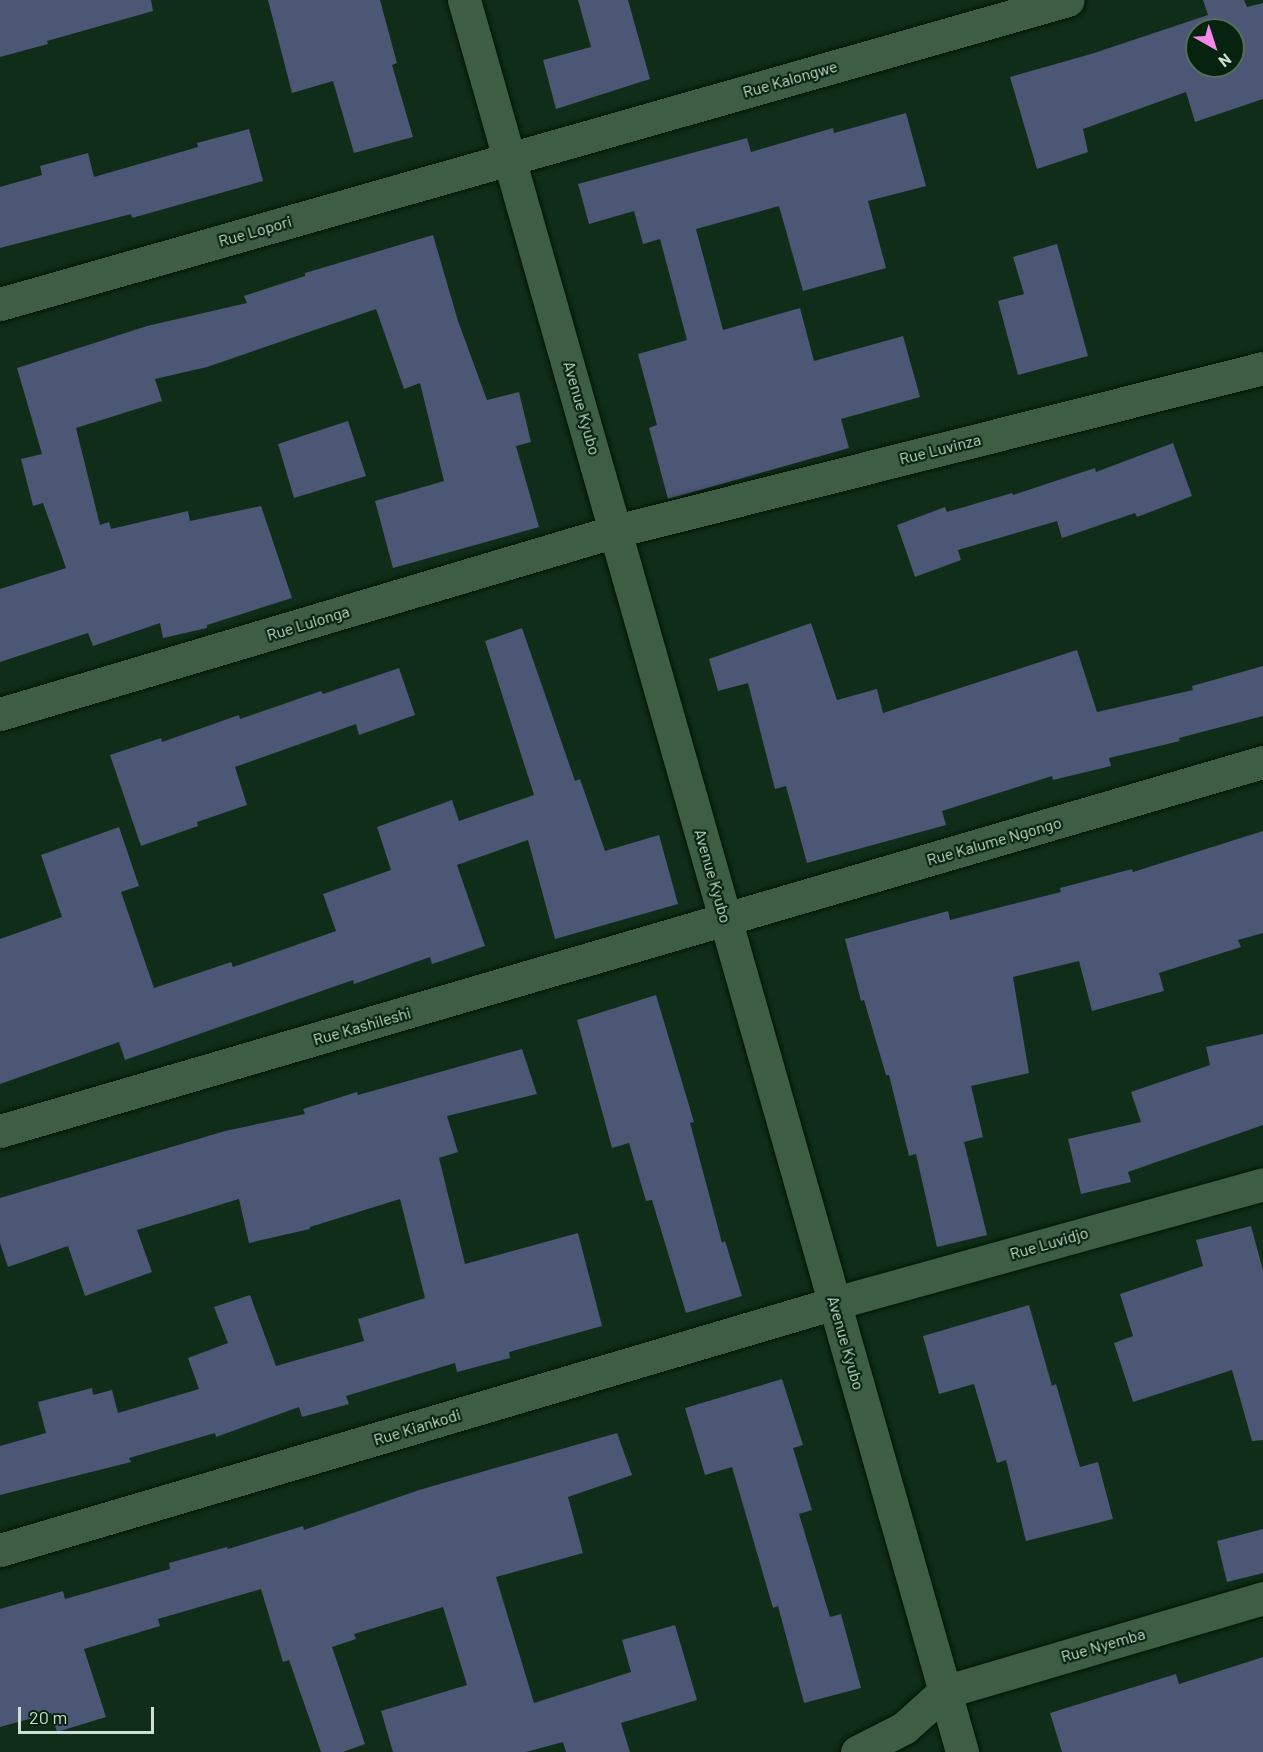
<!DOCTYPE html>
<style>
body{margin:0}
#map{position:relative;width:1263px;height:1752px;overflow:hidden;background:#0f2d18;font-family:Barlow,sans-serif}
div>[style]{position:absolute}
.building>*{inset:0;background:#4c5675}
.roads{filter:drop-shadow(0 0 2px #001503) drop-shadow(0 0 2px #001503)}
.minor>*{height:33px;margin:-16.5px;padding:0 16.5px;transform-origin:16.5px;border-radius:16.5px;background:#3e5d45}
span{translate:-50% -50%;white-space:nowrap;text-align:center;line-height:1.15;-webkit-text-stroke:4.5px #05230e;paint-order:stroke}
.street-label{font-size:16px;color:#cddfd0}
.north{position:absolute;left:1185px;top:18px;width:60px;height:60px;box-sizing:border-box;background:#05230e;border:2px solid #556e5c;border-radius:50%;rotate:141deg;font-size:16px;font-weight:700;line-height:24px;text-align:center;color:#cddfd0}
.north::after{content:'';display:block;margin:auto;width:21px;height:27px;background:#f688ec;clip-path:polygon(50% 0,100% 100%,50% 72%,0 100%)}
.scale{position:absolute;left:18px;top:1707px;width:136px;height:27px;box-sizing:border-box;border:3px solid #cddfd0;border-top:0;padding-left:8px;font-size:18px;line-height:21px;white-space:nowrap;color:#cddfd0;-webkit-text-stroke:4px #05230e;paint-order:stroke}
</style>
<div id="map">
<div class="building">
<i style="clip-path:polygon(0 0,151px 0,153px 11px,47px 41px,48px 44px,0 57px)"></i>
<i style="clip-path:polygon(268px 0,380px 0,397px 63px,392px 65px,413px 137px,354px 153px,333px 81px,292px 93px)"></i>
<i style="clip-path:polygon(578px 0,628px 0,650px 79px,556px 109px,543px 60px,591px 47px)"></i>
<i style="clip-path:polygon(evenodd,1203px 0,1244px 0,1247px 7px,1263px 3px,1263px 99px,1195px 122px,1186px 92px,1083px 129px,1088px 152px,1037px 169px,1010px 77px,1091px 54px,1208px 15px,1203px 0,1197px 30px,1233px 30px,1233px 66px,1197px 66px,1197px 30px)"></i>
<i style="clip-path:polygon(906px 113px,926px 186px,868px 201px,886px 268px,803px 291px,779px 206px,696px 229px,723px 330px,800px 308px,814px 361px,903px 336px,920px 397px,841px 419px,849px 448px,668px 499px,649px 428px,657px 425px,638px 354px,687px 340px,660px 239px,643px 244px,634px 211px,589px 224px,578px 184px,747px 138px,751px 152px,833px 128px,834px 133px)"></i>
<i style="clip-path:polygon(249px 129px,263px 181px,132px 218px,131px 214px,0 248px,0 187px,42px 175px,40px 166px,88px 153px,94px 177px,198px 147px,197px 143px)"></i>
<i style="clip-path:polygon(433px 235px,458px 321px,487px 400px,519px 392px,531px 442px,516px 446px,539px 527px,393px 568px,375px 501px,444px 481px,420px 383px,404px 389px,376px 309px,207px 367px,155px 379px,162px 401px,76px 428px,100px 525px,109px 522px,111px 529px,188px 511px,190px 521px,261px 506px,292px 598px,207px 625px,207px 628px,163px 638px,160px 623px,93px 646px,88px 633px,0 662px,0 589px,66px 568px,43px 503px,33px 506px,21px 459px,42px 454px,17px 368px,147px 326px,247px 303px,244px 296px,305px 276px,305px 273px)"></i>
<i style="clip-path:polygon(1057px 244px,1088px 356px,1018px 375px,998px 301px,1024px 294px,1013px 257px)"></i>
<i style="clip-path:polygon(348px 421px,366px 476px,294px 498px,278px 444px)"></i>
<i style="clip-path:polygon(1173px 443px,1192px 496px,1137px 517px,1135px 513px,1062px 538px,1057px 521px,958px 550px,961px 560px,915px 577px,897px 525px,945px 507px,947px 512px,1012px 493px,1013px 495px,1095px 468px,1096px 472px)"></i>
<i style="clip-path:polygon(811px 623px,837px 700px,877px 689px,883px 713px,1077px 650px,1097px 712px,1193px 690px,1192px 686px,1263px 666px,1263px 716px,1179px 738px,1180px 741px,1109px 758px,1111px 766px,1053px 780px,1052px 776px,942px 811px,946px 825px,807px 863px,786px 786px,775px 789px,748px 683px,718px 691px,709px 659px)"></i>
<i style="clip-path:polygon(522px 628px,575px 781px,580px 779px,605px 851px,659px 835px,678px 904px,555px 939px,528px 840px,457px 865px,485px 946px,432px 964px,430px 957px,354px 984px,353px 980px,125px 1060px,119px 1042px,0 1084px,0 939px,62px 917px,41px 855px,119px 827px,139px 886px,121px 892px,154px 988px,231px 962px,233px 967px,336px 931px,323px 894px,391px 870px,377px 827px,452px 800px,459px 821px,534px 795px,485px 641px)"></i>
<i style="clip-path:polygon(399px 668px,415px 715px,359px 735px,356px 724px,235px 767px,247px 805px,197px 822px,198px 826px,141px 846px,110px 755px,161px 738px,162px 742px,239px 715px,240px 719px,321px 691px,323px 694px)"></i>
<i style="clip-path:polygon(1263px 831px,1263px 933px,1238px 940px,1241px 947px,1159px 973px,1164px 991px,1092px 1011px,1079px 961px,1013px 977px,1029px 1073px,971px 1086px,983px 1137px,964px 1142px,987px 1235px,937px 1247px,916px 1154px,909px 1156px,889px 1075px,886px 1075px,864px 1000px,861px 1001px,845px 939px,948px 911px,950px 920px,1061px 892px,1060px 888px,1132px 869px,1133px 872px)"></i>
<i style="clip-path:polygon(656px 995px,694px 1122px,690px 1123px,722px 1243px,725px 1241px,742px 1296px,686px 1313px,652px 1200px,646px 1201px,629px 1143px,612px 1148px,577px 1020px)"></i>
<i style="clip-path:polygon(1263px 1034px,1263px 1125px,1128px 1172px,1131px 1182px,1081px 1194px,1068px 1139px,1141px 1122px,1131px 1092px,1210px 1065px,1206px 1047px)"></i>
<i style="clip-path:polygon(522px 1049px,537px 1094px,447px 1116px,458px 1152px,439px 1158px,465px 1264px,578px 1233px,602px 1326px,509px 1352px,510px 1358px,457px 1372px,455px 1363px,346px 1396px,349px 1404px,302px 1417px,299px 1407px,216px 1437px,215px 1433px,129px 1458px,131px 1462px,0 1495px,0 1446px,46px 1433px,38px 1402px,92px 1388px,93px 1395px,112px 1390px,118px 1413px,199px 1389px,188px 1358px,228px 1343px,214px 1307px,250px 1295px,276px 1366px,364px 1341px,358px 1319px,425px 1298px,400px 1199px,310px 1227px,310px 1229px,249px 1243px,239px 1199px,137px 1230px,152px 1272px,85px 1296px,68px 1246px,8px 1267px,0 1243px,0 1198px,225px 1131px,305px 1114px,303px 1109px,357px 1092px,358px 1095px)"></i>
<i style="clip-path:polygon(1251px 1226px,1263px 1270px,1263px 1440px,1252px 1441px,1232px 1370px,1133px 1402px,1114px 1343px,1133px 1336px,1120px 1294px,1203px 1266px,1196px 1240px)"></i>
<i style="clip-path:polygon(1029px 1305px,1052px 1386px,1056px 1384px,1080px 1467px,1098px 1462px,1113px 1519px,1026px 1541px,1006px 1460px,997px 1463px,974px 1384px,939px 1394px,923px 1336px)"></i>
<i style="clip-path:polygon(782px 1379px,803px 1445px,793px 1448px,812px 1510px,799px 1514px,830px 1617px,841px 1614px,861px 1688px,804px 1703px,778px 1606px,773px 1608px,732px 1467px,705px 1475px,685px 1408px)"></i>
<i style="clip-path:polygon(617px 1433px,632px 1475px,568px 1497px,583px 1553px,496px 1577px,534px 1703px,631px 1672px,622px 1640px,675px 1625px,697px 1700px,621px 1723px,630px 1752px,566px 1752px,563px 1742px,526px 1752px,393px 1752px,381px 1711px,467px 1685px,443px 1607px,354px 1634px,356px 1639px,332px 1647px,365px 1744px,343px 1752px,321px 1752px,289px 1660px,283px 1662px,261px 1589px,158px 1619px,160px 1626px,84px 1649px,106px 1717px,57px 1732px,51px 1713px,0 1727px,0 1609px,63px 1591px,65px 1599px,170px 1569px,169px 1563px,227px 1547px,228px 1549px,303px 1526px,304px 1530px,419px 1490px)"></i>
<i style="clip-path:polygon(1263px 1529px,1263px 1573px,1227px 1582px,1217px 1541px)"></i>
<i style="clip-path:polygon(1263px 1657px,1263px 1752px,1062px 1752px,1050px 1713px,1176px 1674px,1179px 1684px)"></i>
</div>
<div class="roads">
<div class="minor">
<i style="left:464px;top:0;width:1821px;rotate:74.13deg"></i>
<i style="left:0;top:304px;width:1110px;rotate:-15.89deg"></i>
<i style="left:0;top:714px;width:643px;rotate:-16.55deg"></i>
<i style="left:616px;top:531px;width:667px;rotate:-14.14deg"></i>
<i style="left:0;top:1131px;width:1316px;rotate:-16.29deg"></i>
<i style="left:0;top:1550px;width:871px;rotate:-16.48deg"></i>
<i style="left:835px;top:1303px;width:444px;rotate:-15.5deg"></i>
<i style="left:857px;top:1752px;width:53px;rotate:-27.1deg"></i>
<i style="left:904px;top:1728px;width:54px;rotate:-42deg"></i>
<i style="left:944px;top:1692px;width:333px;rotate:-16.4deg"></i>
</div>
</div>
<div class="street-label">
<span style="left:790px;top:79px;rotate:-16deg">Rue Kalongwe</span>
<span style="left:255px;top:231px;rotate:-16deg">Rue Lopori</span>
<span style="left:582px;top:408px;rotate:74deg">Avenue Kyubo</span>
<span style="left:940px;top:449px;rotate:-14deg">Rue Luvinza</span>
<span style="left:308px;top:623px;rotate:-17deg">Rue Lulonga</span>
<span style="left:994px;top:841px;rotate:-16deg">Rue Kalume Ngongo</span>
<span style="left:713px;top:876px;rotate:74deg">Avenue Kyubo</span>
<span style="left:362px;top:1026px;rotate:-16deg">Rue Kashileshi</span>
<span style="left:1049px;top:1243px;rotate:-16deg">Rue Luvidjo</span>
<span style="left:846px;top:1343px;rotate:74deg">Avenue Kyubo</span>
<span style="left:417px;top:1427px;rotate:-17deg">Rue Kiankodi</span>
<span style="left:1103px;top:1645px;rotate:-16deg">Rue Nyemba</span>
</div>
<div class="north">N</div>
<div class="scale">20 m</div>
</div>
